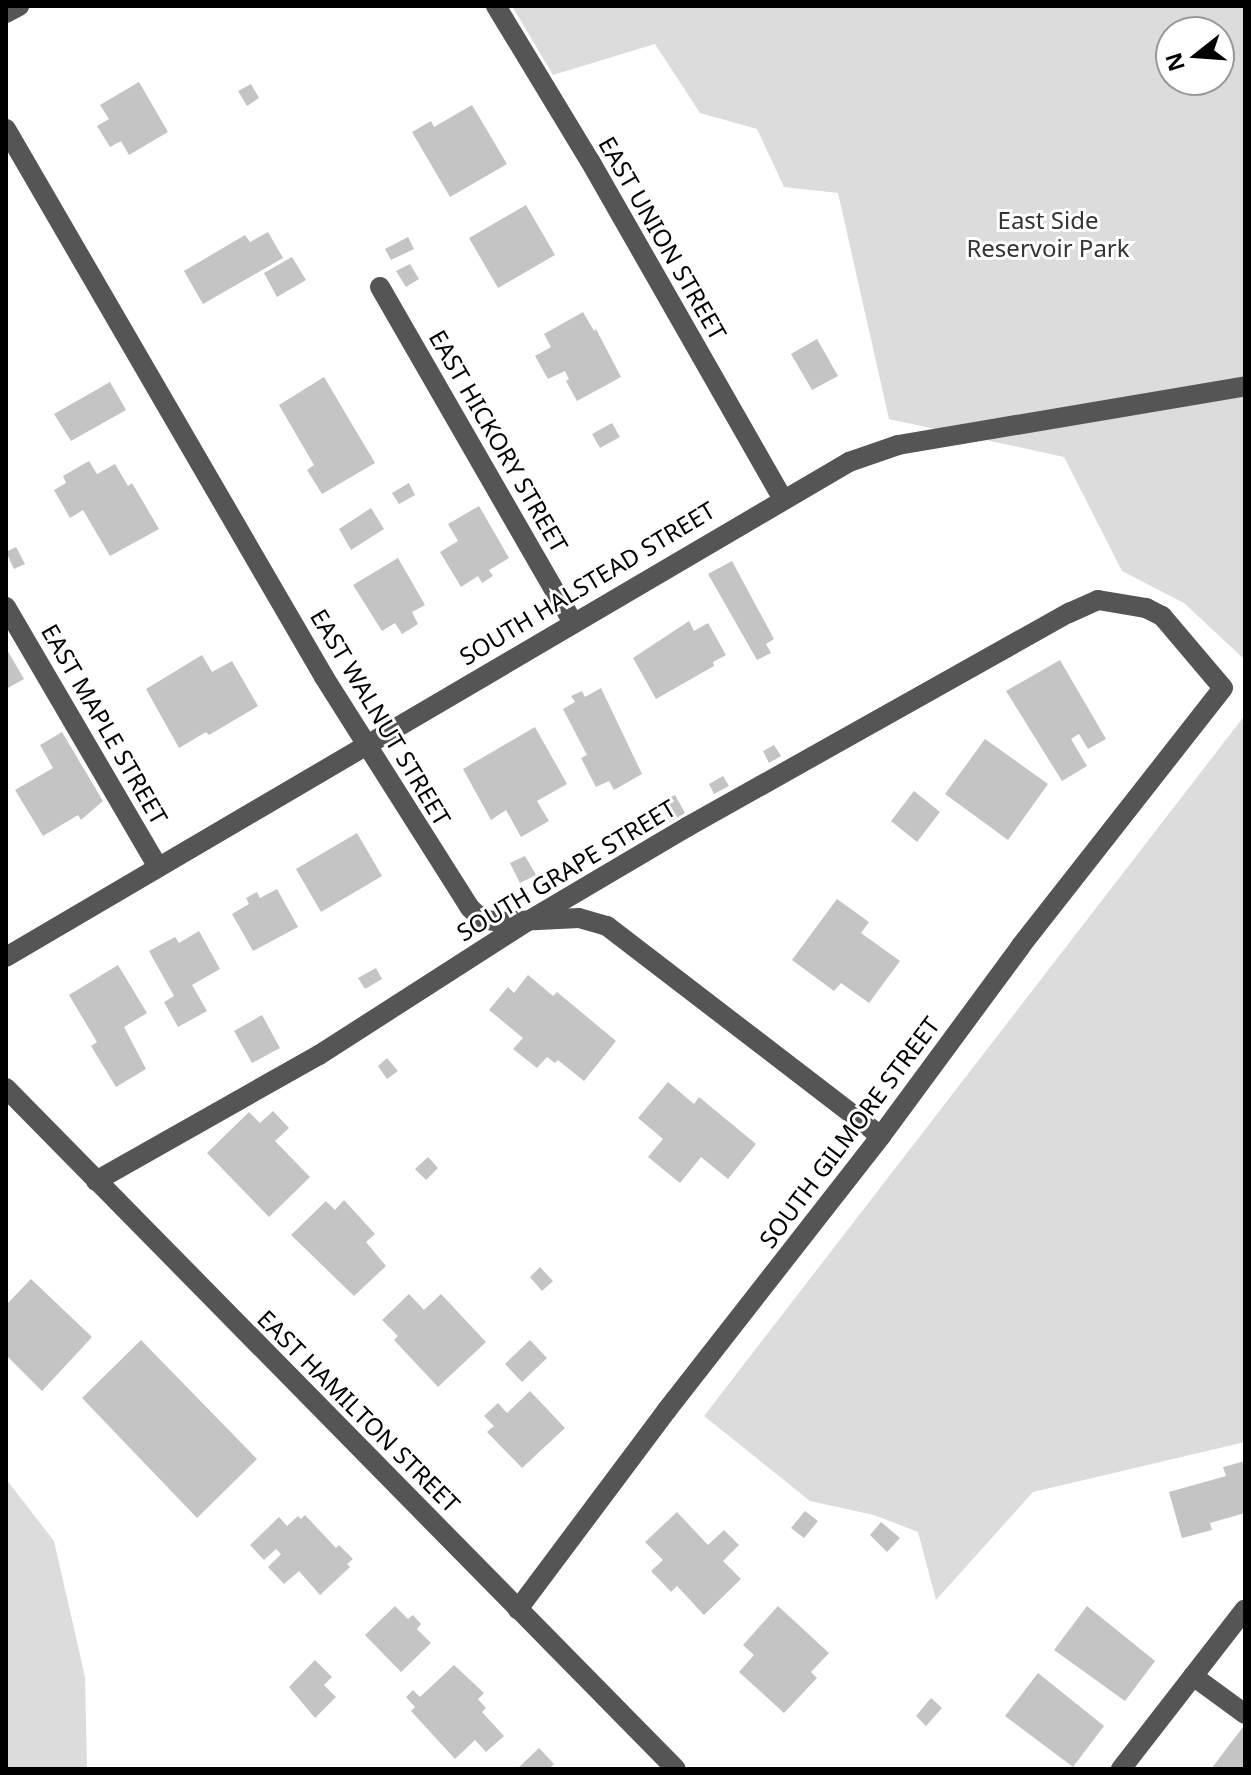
<!DOCTYPE html>
<style>
body{margin:0}
#map{position:relative;width:1251px;height:1775px;overflow:hidden;background:#fff;font-family:"Noto Sans",sans-serif}
div>[style]{position:absolute}
.green>*{inset:0;background:#dcdcdc}
.building>*{inset:0;background:#c4c4c4}
.minor>*{height:20px;margin:-10px;padding:0 10px;transform-origin:10px;border-radius:10px;background:#555}
span{translate:-50% -50%;white-space:nowrap;text-align:center;line-height:1.15;-webkit-text-stroke:6px #fff;paint-order:stroke}
.park-label{font-size:24px;color:#333}
.street-label{font-size:24px;color:#000}
.frame{position:absolute;inset:0;border:8px solid #000;pointer-events:none}
.north{position:absolute;left:1155px;top:16px;width:80px;height:80px;box-sizing:border-box;background:#fff;border:2px solid #999;border-radius:50%;rotate:253deg;font-size:22px;font-weight:700;line-height:32px;text-align:center;color:#000}
.north::after{content:'';display:block;margin:auto;width:28px;height:36px;background:#000;clip-path:polygon(50% 0,100% 100%,50% 72%,0 100%)}
</style>
<div id="map">
<div class="green">
<i style="clip-path:polygon(evenodd,512px 6px,1245px 6px,1245px 660px,1184px 603px,1122px 571px,1064px 457px,889px 419px,838px 193px,784px 187px,757px 129px,700px 113px,655px 44px,553px 75px,512px 6px,1171px 32px,1219px 32px,1219px 80px,1171px 80px,1171px 32px)"></i>
<i style="clip-path:polygon(1245px 715px,1245px 1442px,1033px 1492px,936px 1600px,918px 1532px,874px 1515px,810px 1501px,704px 1416px)"></i>
<i style="clip-path:polygon(6px 1479px,54px 1541px,85px 1677px,87px 1769px,6px 1769px)"></i>
</div>
<div class="building">
<i style="clip-path:polygon(139px 82px,168px 132px,129px 155px,121px 141px,110px 147px,97px 126px,109px 119px,100px 105px)"></i>
<i style="clip-path:polygon(251px 84px,259px 98px,247px 106px,238px 91px)"></i>
<i style="clip-path:polygon(472px 105px,507px 164px,450px 197px,412px 132px,431px 121px,434px 127px)"></i>
<i style="clip-path:polygon(526px 205px,555px 255px,498px 288px,469px 238px)"></i>
<i style="clip-path:polygon(268px 232px,283px 258px,203px 304px,184px 271px,245px 235px,250px 242px)"></i>
<i style="clip-path:polygon(408px 237px,414px 249px,391px 260px,385px 249px)"></i>
<i style="clip-path:polygon(292px 257px,306px 280px,277px 297px,264px 273px)"></i>
<i style="clip-path:polygon(410px 264px,419px 279px,406px 287px,396px 271px)"></i>
<i style="clip-path:polygon(583px 312px,594px 331px,596px 329px,621px 377px,577px 401px,566px 381px,569px 379px,565px 371px,548px 379px,535px 356px,551px 347px,544px 334px)"></i>
<i style="clip-path:polygon(817px 339px,838px 376px,812px 390px,791px 354px)"></i>
<i style="clip-path:polygon(324px 377px,375px 463px,322px 494px,307px 470px,314px 465px,279px 405px)"></i>
<i style="clip-path:polygon(110px 382px,126px 410px,71px 441px,54px 414px)"></i>
<i style="clip-path:polygon(612px 423px,620px 437px,600px 448px,592px 434px)"></i>
<i style="clip-path:polygon(89px 461px,97px 474px,115px 464px,128px 486px,132px 483px,159px 529px,110px 556px,83px 510px,70px 518px,54px 490px,66px 483px,63px 476px)"></i>
<i style="clip-path:polygon(409px 483px,415px 495px,399px 504px,392px 493px)"></i>
<i style="clip-path:polygon(479px 506px,509px 558px,489px 570px,493px 576px,482px 583px,478px 576px,461px 587px,440px 552px,458px 541px,448px 524px)"></i>
<i style="clip-path:polygon(371px 508px,384px 529px,351px 550px,339px 529px)"></i>
<i style="clip-path:polygon(16px 547px,25px 564px,14px 569px,6px 552px)"></i>
<i style="clip-path:polygon(398px 558px,425px 605px,412px 612px,418px 624px,402px 634px,395px 623px,382px 631px,353px 585px)"></i>
<i style="clip-path:polygon(732px 561px,774px 639px,766px 644px,771px 653px,757px 660px,708px 574px)"></i>
<i style="clip-path:polygon(689px 621px,694px 631px,708px 623px,726px 655px,713px 662px,714px 666px,656px 699px,633px 658px)"></i>
<i style="clip-path:polygon(6px 648px,24px 679px,6px 689px)"></i>
<i style="clip-path:polygon(202px 655px,212px 672px,232px 661px,258px 706px,209px 735px,206px 732px,179px 748px,146px 689px)"></i>
<i style="clip-path:polygon(1060px 660px,1106px 739px,1088px 749px,1079px 734px,1071px 739px,1087px 766px,1062px 781px,1006px 691px)"></i>
<i style="clip-path:polygon(601px 688px,642px 774px,614px 790px,609px 781px,596px 787px,581px 758px,587px 755px,563px 709px,575px 702px,571px 696px,582px 691px,585px 697px)"></i>
<i style="clip-path:polygon(535px 727px,567px 784px,537px 801px,549px 821px,521px 837px,506px 810px,491px 820px,463px 769px)"></i>
<i style="clip-path:polygon(62px 732px,103px 801px,81px 820px,78px 815px,43px 836px,15px 790px,53px 768px,40px 745px)"></i>
<i style="clip-path:polygon(985px 739px,1048px 784px,1008px 840px,945px 794px)"></i>
<i style="clip-path:polygon(774px 745px,781px 756px,769px 763px,763px 751px)"></i>
<i style="clip-path:polygon(723px 776px,729px 786px,714px 794px,709px 784px)"></i>
<i style="clip-path:polygon(914px 791px,940px 812px,917px 842px,891px 821px)"></i>
<i style="clip-path:polygon(675px 795px,685px 813px,670px 822px,659px 803px)"></i>
<i style="clip-path:polygon(357px 833px,382px 876px,321px 912px,296px 869px)"></i>
<i style="clip-path:polygon(525px 856px,536px 875px,520px 883px,510px 863px)"></i>
<i style="clip-path:polygon(277px 889px,298px 927px,253px 951px,232px 914px,249px 904px,246px 898px,257px 892px,260px 898px)"></i>
<i style="clip-path:polygon(837px 899px,869px 922px,861px 933px,900px 961px,869px 1003px,841px 983px,834px 991px,792px 960px)"></i>
<i style="clip-path:polygon(199px 931px,220px 969px,192px 985px,207px 1011px,178px 1027px,164px 1002px,174px 996px,149px 951px,175px 937px,179px 943px)"></i>
<i style="clip-path:polygon(118px 965px,147px 1013px,124px 1027px,146px 1069px,116px 1087px,91px 1046px,97px 1042px,69px 995px)"></i>
<i style="clip-path:polygon(376px 968px,382px 979px,365px 989px,358px 978px)"></i>
<i style="clip-path:polygon(528px 975px,553px 996px,557px 992px,616px 1041px,584px 1081px,558px 1060px,555px 1063px,547px 1057px,537px 1068px,513px 1049px,523px 1038px,489px 1010px,508px 987px,514px 993px)"></i>
<i style="clip-path:polygon(262px 1015px,280px 1048px,252px 1063px,234px 1031px)"></i>
<i style="clip-path:polygon(387px 1058px,398px 1071px,387px 1079px,378px 1066px)"></i>
<i style="clip-path:polygon(668px 1082px,694px 1104px,699px 1097px,756px 1144px,728px 1179px,701px 1157px,680px 1183px,648px 1157px,663px 1139px,638px 1118px)"></i>
<i style="clip-path:polygon(273px 1111px,289px 1128px,275px 1141px,310px 1177px,269px 1217px,207px 1153px,249px 1112px,260px 1123px)"></i>
<i style="clip-path:polygon(428px 1157px,438px 1168px,426px 1180px,415px 1169px)"></i>
<i style="clip-path:polygon(344px 1200px,375px 1234px,366px 1242px,386px 1266px,354px 1296px,291px 1235px,326px 1201px,335px 1210px)"></i>
<i style="clip-path:polygon(540px 1267px,553px 1281px,542px 1291px,530px 1277px)"></i>
<i style="clip-path:polygon(31px 1279px,92px 1337px,42px 1391px,6px 1355px,6px 1305px)"></i>
<i style="clip-path:polygon(409px 1294px,424px 1310px,441px 1294px,486px 1342px,438px 1387px,394px 1340px,398px 1336px,382px 1320px)"></i>
<i style="clip-path:polygon(141px 1340px,257px 1459px,197px 1518px,82px 1398px)"></i>
<i style="clip-path:polygon(530px 1340px,547px 1358px,522px 1382px,505px 1364px)"></i>
<i style="clip-path:polygon(530px 1391px,565px 1428px,522px 1468px,487px 1432px,494px 1426px,484px 1416px,498px 1403px,507px 1413px)"></i>
<i style="clip-path:polygon(1245px 1461px,1245px 1513px,1210px 1523px,1212px 1530px,1182px 1538px,1169px 1492px,1226px 1476px,1223px 1467px)"></i>
<i style="clip-path:polygon(805px 1511px,818px 1521px,804px 1538px,791px 1528px)"></i>
<i style="clip-path:polygon(677px 1512px,708px 1545px,724px 1530px,739px 1545px,723px 1561px,741px 1579px,704px 1615px,677px 1586px,671px 1592px,651px 1571px,663px 1560px,645px 1542px)"></i>
<i style="clip-path:polygon(305px 1515px,336px 1548px,339px 1545px,353px 1559px,347px 1564px,350px 1567px,320px 1595px,299px 1571px,284px 1584px,268px 1567px,281px 1554px,276px 1549px,264px 1560px,250px 1545px,279px 1517px,287px 1526px,298px 1516px,301px 1519px)"></i>
<i style="clip-path:polygon(881px 1522px,900px 1538px,887px 1552px,870px 1535px)"></i>
<i style="clip-path:polygon(395px 1606px,408px 1619px,413px 1615px,421px 1624px,417px 1629px,431px 1643px,401px 1672px,365px 1635px)"></i>
<i style="clip-path:polygon(778px 1606px,829px 1653px,811px 1672px,817px 1678px,784px 1713px,739px 1672px,754px 1655px,743px 1645px)"></i>
<i style="clip-path:polygon(1087px 1606px,1155px 1661px,1125px 1701px,1054px 1650px)"></i>
<i style="clip-path:polygon(315px 1660px,332px 1677px,324px 1685px,336px 1697px,315px 1718px,289px 1687px)"></i>
<i style="clip-path:polygon(454px 1665px,484px 1693px,478px 1699px,486px 1708px,482px 1712px,504px 1736px,486px 1752px,475px 1740px,455px 1759px,411px 1711px,415px 1707px,406px 1697px,413px 1690px,420px 1697px)"></i>
<i style="clip-path:polygon(1038px 1673px,1104px 1726px,1073px 1767px,1005px 1716px)"></i>
<i style="clip-path:polygon(931px 1698px,942px 1708px,926px 1726px,916px 1716px)"></i>
<i style="clip-path:polygon(1243px 1727px,1245px 1769px,1211px 1769px)"></i>
<i style="clip-path:polygon(539px 1748px,554px 1764px,549px 1769px,517px 1769px)"></i>
</div>
<div class="minor">
<i style="left:496px;top:6px;width:181px;rotate:58.8deg"></i>
<i style="left:590px;top:161px;width:388px;rotate:60.3deg"></i>
<i style="left:6px;top:13px;width:15px;rotate:-28deg"></i>
<i style="left:6px;top:129px;width:634px;rotate:59.87deg"></i>
<i style="left:324px;top:677px;width:273px;rotate:57.7deg"></i>
<i style="left:470px;top:908px;width:16px;rotate:43deg"></i>
<i style="left:482px;top:919px;width:17px;rotate:10deg"></i>
<i style="left:499px;top:922px;width:80px;rotate:-2.9deg"></i>
<i style="left:579px;top:918px;width:29px;rotate:16deg"></i>
<i style="left:607px;top:926px;width:345px;rotate:37.5deg"></i>
<i style="left:380px;top:287px;width:387px;rotate:60.1deg"></i>
<i style="left:6px;top:607px;width:301px;rotate:59.7deg"></i>
<i style="left:6px;top:957px;width:978px;rotate:-30.42deg"></i>
<i style="left:849px;top:462px;width:52px;rotate:-19.1deg"></i>
<i style="left:898px;top:445px;width:352px;rotate:-9.6deg"></i>
<i style="left:6px;top:1088px;width:955px;rotate:45.47deg"></i>
<i style="left:96px;top:1181px;width:256px;rotate:-29.5deg"></i>
<i style="left:319px;top:1055px;width:248px;rotate:-32.7deg"></i>
<i style="left:528px;top:921px;width:185px;rotate:-30.6deg"></i>
<i style="left:687px;top:827px;width:438px;rotate:-29.3deg"></i>
<i style="left:1069px;top:613px;width:32px;rotate:-24deg"></i>
<i style="left:1098px;top:600px;width:49px;rotate:9.5deg"></i>
<i style="left:1146px;top:608px;width:18px;rotate:27deg"></i>
<i style="left:1162px;top:616px;width:94px;rotate:49.7deg"></i>
<i style="left:1223px;top:688px;width:328px;rotate:128.1deg"></i>
<i style="left:1021px;top:946px;width:236px;rotate:126.4deg"></i>
<i style="left:881px;top:1136px;width:348px;rotate:128deg"></i>
<i style="left:667px;top:1410px;width:249px;rotate:126.8deg"></i>
<i style="left:1193px;top:1676px;width:64px;rotate:36.2deg"></i>
<i style="left:1121px;top:1769px;width:202px;rotate:-52.2deg"></i>
</div>
<div class="park-label">
<span style="left:1048px;top:234px">East Side<br>Reservoir Park</span>
</div>
<div class="street-label">
<span style="left:663px;top:238px;rotate:60deg">EAST UNION STREET</span>
<span style="left:499px;top:441px;rotate:60deg">EAST HICKORY STREET</span>
<span style="left:587px;top:583px;rotate:-31deg">SOUTH HALSTEAD STREET</span>
<span style="left:381px;top:717px;rotate:59deg">EAST WALNUT STREET</span>
<span style="left:105px;top:724px;rotate:60deg">EAST MAPLE STREET</span>
<span style="left:566px;top:870px;rotate:-31deg">SOUTH GRAPE STREET</span>
<span style="left:849px;top:1132px;rotate:-53deg">SOUTH GILMORE STREET</span>
<span style="left:359px;top:1411px;rotate:45deg">EAST HAMILTON STREET</span>
</div>
<div class="frame"></div>
<div class="north">N</div>
</div>
